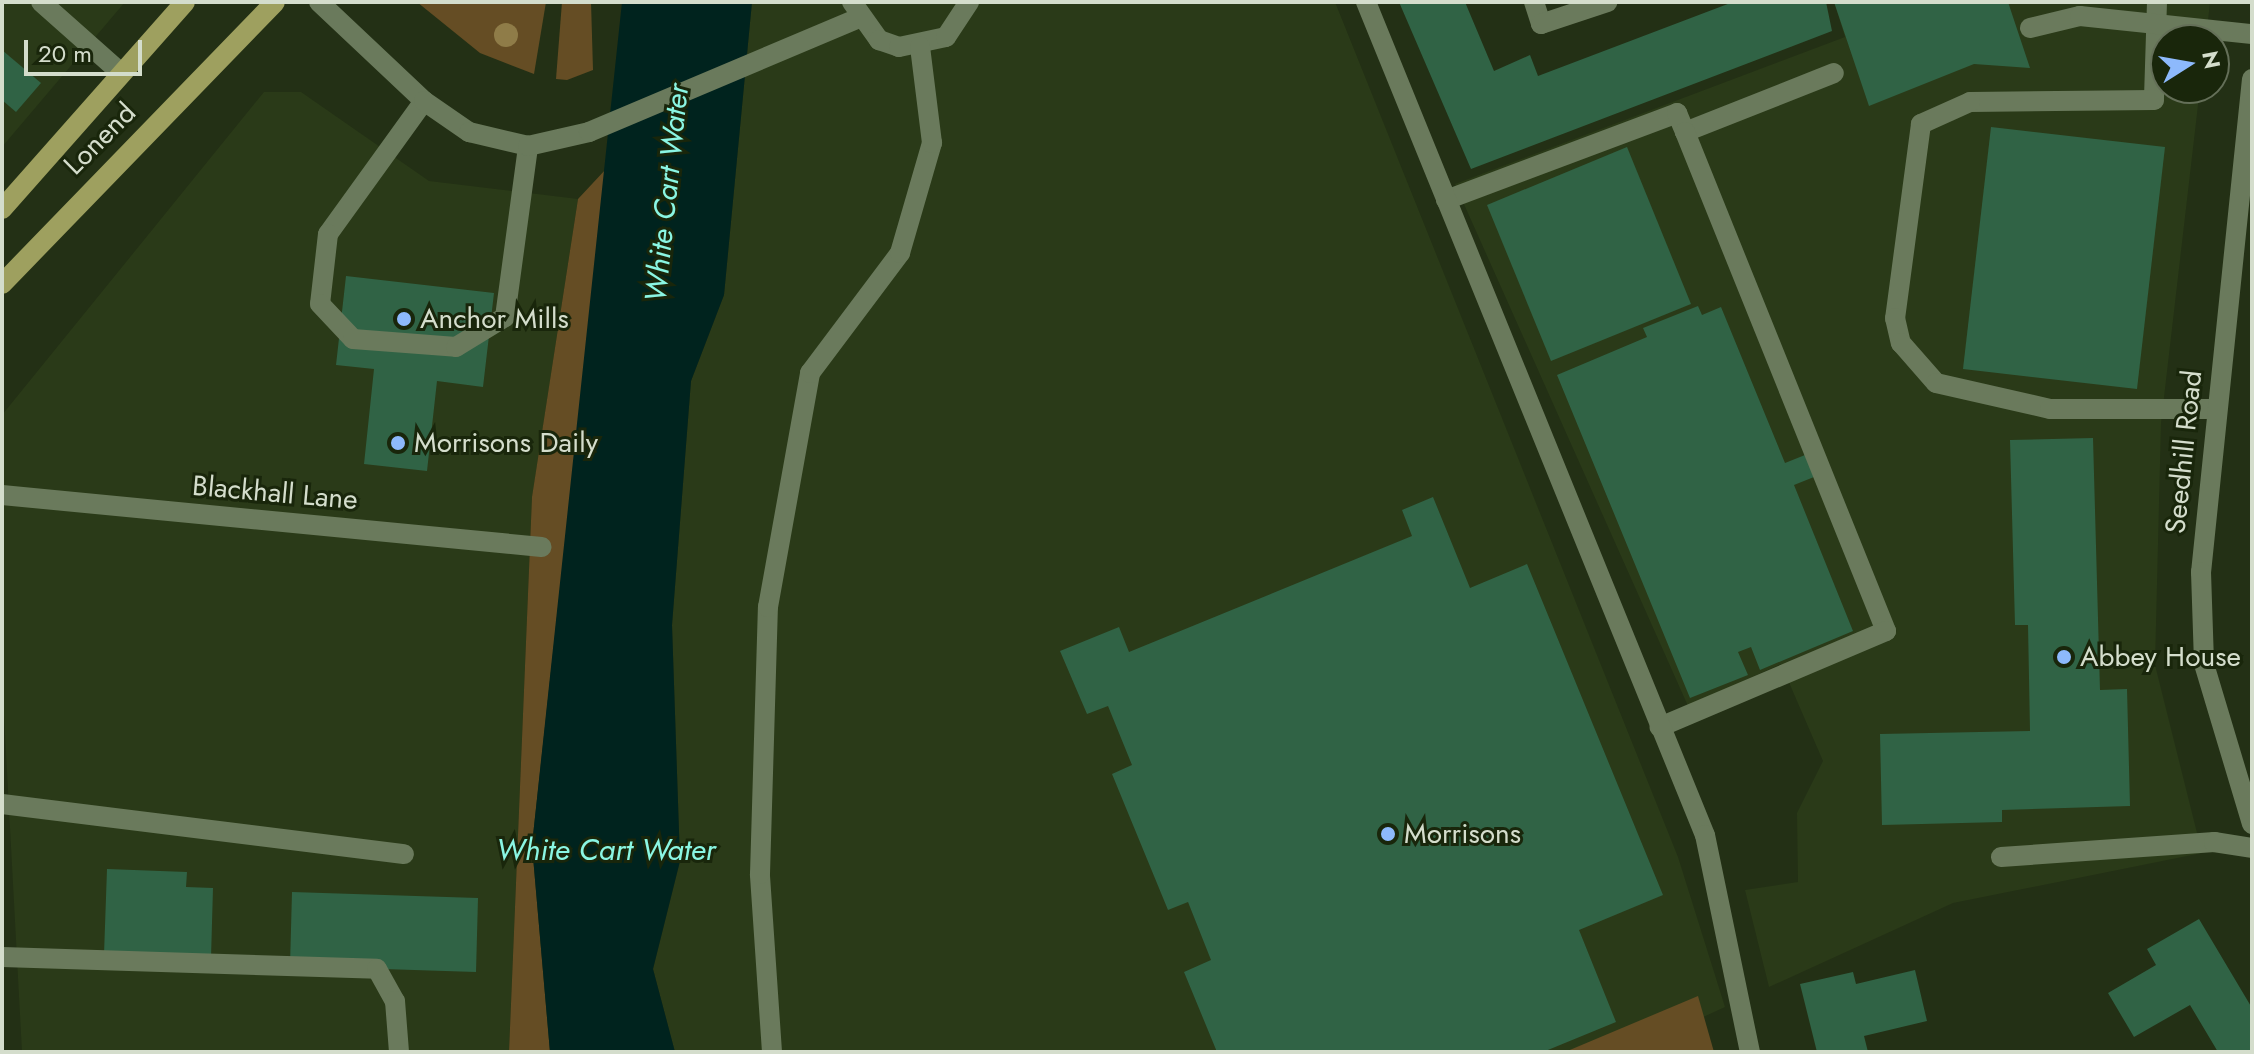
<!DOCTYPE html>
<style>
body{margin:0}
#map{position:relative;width:2254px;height:1054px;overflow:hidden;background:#233015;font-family:Jost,sans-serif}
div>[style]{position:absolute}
.built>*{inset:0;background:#2a3a18}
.green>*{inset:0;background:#654d24}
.water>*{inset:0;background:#00231e}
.building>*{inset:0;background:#306345}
.service>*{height:20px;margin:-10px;padding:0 10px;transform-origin:10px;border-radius:10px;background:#6a7a5c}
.minor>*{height:20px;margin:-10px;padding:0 10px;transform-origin:10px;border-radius:10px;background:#6a7a5c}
.tertiary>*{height:20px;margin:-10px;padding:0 10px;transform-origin:10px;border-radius:10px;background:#6a7a5c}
.primary>*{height:20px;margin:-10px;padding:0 10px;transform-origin:10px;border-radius:10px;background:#9ea05f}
.trees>*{width:24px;height:24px;margin:-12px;border-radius:50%;background:#8f7c48}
.dots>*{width:22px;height:22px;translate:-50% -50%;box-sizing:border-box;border:4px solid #19260b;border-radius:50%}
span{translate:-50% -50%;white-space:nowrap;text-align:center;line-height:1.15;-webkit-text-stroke:6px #19260b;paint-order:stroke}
.street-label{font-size:28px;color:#d4ddcc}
.poi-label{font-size:28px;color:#d4ddcc}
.left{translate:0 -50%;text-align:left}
.water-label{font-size:30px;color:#8af6e3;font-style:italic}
.frame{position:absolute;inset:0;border:4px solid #d4ddcc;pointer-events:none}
.north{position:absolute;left:2150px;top:24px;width:80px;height:80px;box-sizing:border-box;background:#19260b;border:2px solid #646f58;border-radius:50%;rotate:79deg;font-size:22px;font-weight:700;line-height:32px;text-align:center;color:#d4ddcc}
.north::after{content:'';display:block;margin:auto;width:28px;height:36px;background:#8db9fc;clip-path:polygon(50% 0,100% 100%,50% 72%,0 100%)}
.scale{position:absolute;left:24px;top:40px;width:118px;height:36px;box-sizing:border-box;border:4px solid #d4ddcc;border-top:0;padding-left:10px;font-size:24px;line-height:28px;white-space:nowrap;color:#d4ddcc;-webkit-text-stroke:6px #19260b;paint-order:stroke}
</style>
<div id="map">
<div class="built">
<i style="clip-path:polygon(2px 2px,125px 2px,2px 147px)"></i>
<i style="clip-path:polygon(752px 2px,1335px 2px,1678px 857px,1725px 1007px,1627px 1052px,675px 1052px,653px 969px,680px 861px,672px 625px,691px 381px,724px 295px)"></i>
<i style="clip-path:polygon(1834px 2px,2210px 2px,2206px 40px,2166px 40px,2166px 88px,2200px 88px,2161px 423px,2155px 665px,2202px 853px,1953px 903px,1769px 987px,1745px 890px,1798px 882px,1797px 813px,1823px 761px,1781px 664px,1688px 706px,1455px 184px,1845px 37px)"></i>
<i style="clip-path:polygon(264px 92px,301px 92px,429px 181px,578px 199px,532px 498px,509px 1052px,22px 1052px,2px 678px,2px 415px)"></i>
</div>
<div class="green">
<i style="clip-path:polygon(417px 2px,546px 2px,534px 74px,480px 53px)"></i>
<i style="clip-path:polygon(562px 2px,591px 2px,593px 70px,567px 80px,556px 79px)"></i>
<i style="clip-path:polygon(606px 169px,532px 845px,550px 1052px,509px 1052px,532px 497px,578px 199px)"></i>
<i style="clip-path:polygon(1698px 996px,1714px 1052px,1565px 1052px)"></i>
</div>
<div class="water">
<i style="clip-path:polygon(622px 2px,752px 2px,724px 295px,691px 381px,672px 625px,680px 861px,653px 969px,675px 1052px,550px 1052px,532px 845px)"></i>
</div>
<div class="building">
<i style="clip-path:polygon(1399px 2px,1465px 2px,1494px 71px,1530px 55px,1538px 76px,1733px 2px,1826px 2px,1832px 31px,1471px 169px)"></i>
<i style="clip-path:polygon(1834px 2px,2008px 2px,2030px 68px,1974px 64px,1869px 106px)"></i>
<i style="clip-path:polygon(2px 50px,41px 83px,16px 112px,2px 100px)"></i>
<i style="clip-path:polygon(1991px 127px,2165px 147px,2137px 389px,1963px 369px)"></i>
<i style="clip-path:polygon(1627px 147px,1691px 304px,1551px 361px,1487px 205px)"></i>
<i style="clip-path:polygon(346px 276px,494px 293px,483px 387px,437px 381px,427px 471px,364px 464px,374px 369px,336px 365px)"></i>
<i style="clip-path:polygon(1698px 306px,1702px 315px,1721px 307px,1785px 463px,1805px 455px,1814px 477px,1794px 485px,1853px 631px,1760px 670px,1751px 647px,1738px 652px,1748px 675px,1690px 698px,1557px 375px,1647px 337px,1643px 328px)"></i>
<i style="clip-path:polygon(2093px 438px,2100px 690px,2127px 689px,2130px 806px,2002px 810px,2002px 822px,1882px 825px,1880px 734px,2030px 731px,2028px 625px,2015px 625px,2010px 440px)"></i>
<i style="clip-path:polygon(1433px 497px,1470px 588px,1527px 564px,1663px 895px,1579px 930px,1616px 1022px,1543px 1052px,1217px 1052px,1184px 972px,1211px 960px,1188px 902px,1168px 910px,1112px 774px,1132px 765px,1108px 706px,1087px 714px,1060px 651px,1119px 627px,1129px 652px,1412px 536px,1402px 510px)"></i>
<i style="clip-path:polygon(107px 869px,187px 872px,186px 887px,213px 888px,211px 958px,104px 954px)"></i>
<i style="clip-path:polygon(292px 892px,478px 898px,476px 972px,290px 966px)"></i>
<i style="clip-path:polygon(2199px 919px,2252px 1008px,2252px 1052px,2218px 1052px,2190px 1005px,2134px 1037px,2108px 993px,2156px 965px,2147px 949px)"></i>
<i style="clip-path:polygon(1915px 970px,1927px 1021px,1864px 1036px,1868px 1052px,1817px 1052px,1800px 984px,1853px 972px,1856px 984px)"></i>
</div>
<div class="service">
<i style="left:41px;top:2px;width:107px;rotate:41.6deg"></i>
<i style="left:1534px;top:2px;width:23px;rotate:72deg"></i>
<i style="left:1541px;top:24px;width:70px;rotate:-18.4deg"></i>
<i style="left:2157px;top:2px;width:98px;rotate:91.8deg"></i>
<i style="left:2154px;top:100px;width:184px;rotate:179.4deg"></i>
<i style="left:1970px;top:102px;width:54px;rotate:155.8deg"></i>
<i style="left:1921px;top:124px;width:196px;rotate:97.6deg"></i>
<i style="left:1895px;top:318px;width:26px;rotate:77deg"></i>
<i style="left:1901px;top:343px;width:53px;rotate:48.8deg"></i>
<i style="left:1936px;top:383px;width:117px;rotate:12.8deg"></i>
<i style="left:2050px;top:409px;width:167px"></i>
<i style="left:2030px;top:28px;width:51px;rotate:-13.5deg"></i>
<i style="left:2080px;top:16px;width:173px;rotate:6deg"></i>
<i style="left:424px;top:101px;width:164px;rotate:125.8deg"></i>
<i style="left:328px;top:234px;width:70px;rotate:96.5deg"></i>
<i style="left:320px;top:304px;width:48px;rotate:46.7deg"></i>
<i style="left:353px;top:339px;width:103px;rotate:4.4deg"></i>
<i style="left:456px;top:347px;width:57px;rotate:-31.5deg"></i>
<i style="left:505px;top:317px;width:173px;rotate:-82.3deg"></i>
<i style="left:1685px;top:132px;width:160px;rotate:-21.6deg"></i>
<i style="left:1446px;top:200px;width:247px;rotate:-20.6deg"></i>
<i style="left:1677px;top:113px;width:21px;rotate:67deg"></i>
<i style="left:1685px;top:132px;width:538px;rotate:68.06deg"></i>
<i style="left:1886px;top:631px;width:246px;rotate:157deg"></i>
<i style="left:2px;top:495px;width:542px;rotate:5.5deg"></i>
<i style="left:2px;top:804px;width:405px;rotate:7.1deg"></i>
<i style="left:2001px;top:857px;width:214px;rotate:-4deg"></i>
<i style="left:2214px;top:842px;width:38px;rotate:9deg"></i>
<i style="left:2px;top:957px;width:375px;rotate:1.8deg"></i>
<i style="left:377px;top:969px;width:37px;rotate:61deg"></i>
<i style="left:395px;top:1001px;width:51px;rotate:85.5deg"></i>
<i style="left:772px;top:1052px;width:178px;rotate:-93.9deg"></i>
<i style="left:760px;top:874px;width:267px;rotate:-88.3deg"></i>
<i style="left:768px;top:607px;width:238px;rotate:-79.8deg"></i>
<i style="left:810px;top:373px;width:150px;rotate:-53.1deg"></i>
</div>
<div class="minor">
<i style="left:319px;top:2px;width:144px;rotate:43.3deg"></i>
<i style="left:424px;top:101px;width:55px;rotate:34.6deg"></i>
<i style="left:469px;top:132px;width:61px;rotate:13.3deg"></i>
<i style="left:528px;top:146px;width:63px;rotate:-12.9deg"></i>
<i style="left:589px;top:132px;width:295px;rotate:-22.9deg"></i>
<i style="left:852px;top:2px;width:47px;rotate:54.6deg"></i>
<i style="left:879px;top:40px;width:21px;rotate:19deg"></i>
<i style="left:899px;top:47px;width:48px;rotate:-12deg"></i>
<i style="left:946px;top:37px;width:42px;rotate:-56.7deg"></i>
<i style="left:1366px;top:2px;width:899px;rotate:67.86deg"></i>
<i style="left:1705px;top:835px;width:222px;rotate:78.3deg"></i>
<i style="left:900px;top:253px;width:115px;rotate:-73.8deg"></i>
<i style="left:932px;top:143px;width:97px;rotate:-97.1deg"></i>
</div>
<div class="tertiary">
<i style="left:2252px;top:79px;width:496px;rotate:95.9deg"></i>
<i style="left:2201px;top:572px;width:92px;rotate:88.1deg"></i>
<i style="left:2204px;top:664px;width:167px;rotate:73.3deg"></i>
</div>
<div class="primary">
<i style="left:2px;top:209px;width:276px;rotate:-48.5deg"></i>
<i style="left:2px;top:284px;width:392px;rotate:-45.9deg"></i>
</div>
<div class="trees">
<i style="left:506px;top:35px"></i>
</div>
<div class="dots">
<i style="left:404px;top:319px;background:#8db9fc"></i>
<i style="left:398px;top:443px;background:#8db9fc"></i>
<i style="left:2064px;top:657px;background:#8db9fc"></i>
<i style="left:1388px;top:834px;background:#8db9fc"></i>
</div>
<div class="street-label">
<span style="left:100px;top:139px;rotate:-45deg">Lonend</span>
<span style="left:2184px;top:452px;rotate:-84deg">Seedhill Road</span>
<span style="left:275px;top:493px;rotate:5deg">Blackhall Lane</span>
</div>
<div class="poi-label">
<span class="left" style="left:420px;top:319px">Anchor Mills</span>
<span class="left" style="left:414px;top:443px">Morrisons Daily</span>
<span class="left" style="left:2080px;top:657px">Abbey House</span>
<span class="left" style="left:1404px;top:834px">Morrisons</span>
</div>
<div class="water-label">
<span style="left:667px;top:193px;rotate:-84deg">White Cart Water</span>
<span style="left:606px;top:850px">White Cart Water</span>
</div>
<div class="frame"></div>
<div class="north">N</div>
<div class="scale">20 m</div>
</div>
